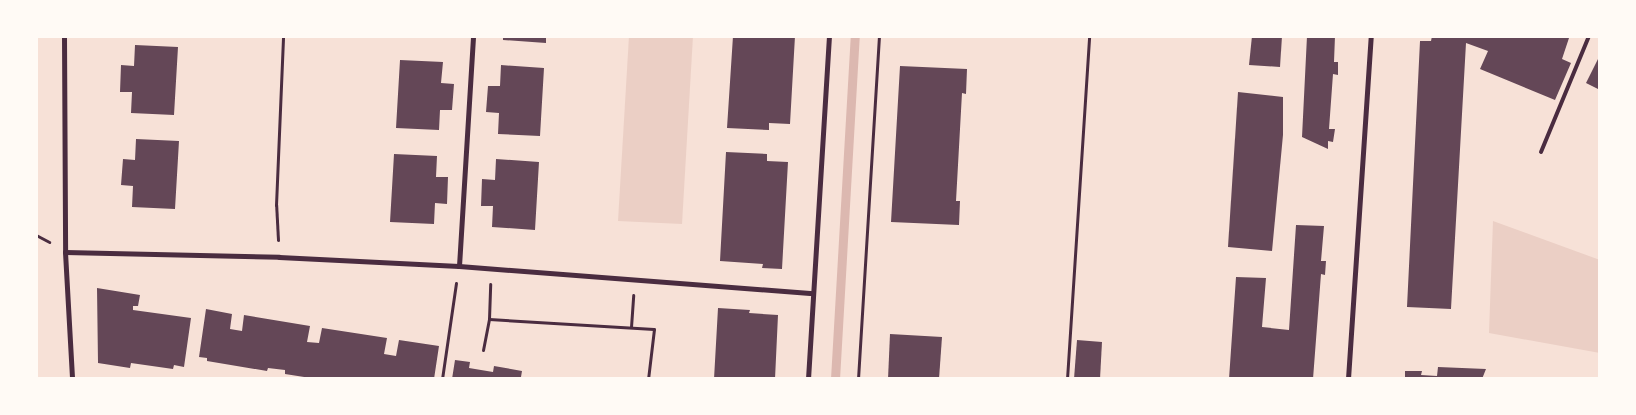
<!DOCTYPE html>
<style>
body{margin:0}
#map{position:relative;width:1636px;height:415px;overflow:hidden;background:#f7e1d7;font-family:"Roboto Condensed",sans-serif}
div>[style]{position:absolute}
.green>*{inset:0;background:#ebcfc5}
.stream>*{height:9px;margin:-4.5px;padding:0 4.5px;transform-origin:4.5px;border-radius:4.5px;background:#dcb8b0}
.building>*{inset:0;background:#644757}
.path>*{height:3px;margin:-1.5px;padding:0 1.5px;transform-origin:1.5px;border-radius:1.5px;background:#4a2c40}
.service>*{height:4px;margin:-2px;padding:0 2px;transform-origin:2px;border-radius:2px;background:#4a2c40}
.pedestrian>*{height:4.5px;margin:-2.25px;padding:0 2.25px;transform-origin:2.25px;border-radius:2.25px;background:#4a2c40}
.minor>*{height:5px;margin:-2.5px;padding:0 2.5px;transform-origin:2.5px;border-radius:2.5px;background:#4a2c40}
span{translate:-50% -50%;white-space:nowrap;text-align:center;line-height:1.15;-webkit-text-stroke:4px #fffaf5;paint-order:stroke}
.frame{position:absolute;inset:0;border:38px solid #fffaf5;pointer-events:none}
</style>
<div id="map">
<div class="green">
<i style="clip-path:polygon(629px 36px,693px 36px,682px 224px,618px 221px)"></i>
<i style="clip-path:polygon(1493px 221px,1600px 260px,1600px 353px,1489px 333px)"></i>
</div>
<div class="stream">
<i style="left:835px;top:379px;width:344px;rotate:-86.7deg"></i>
</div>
<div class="building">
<i style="clip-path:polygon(503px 36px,546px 36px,546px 43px,503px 40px)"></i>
<i style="clip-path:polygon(733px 36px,795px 36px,790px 124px,769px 123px,769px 130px,727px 128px)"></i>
<i style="clip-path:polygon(1252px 36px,1282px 36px,1280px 67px,1249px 65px)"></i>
<i style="clip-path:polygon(1307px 36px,1335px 36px,1334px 62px,1338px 62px,1338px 75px,1333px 74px,1329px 129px,1335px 129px,1333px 142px,1328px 141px,1328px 149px,1302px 137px)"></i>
<i style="clip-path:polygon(1432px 36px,1563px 36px,1569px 38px,1562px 59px,1571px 63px,1555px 100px,1480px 69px,1488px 51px,1466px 43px,1451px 309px,1407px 307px,1420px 41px,1431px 41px)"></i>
<i style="clip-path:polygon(135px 45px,178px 47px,174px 115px,131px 113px,132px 92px,120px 92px,121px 65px,134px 66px)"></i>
<i style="clip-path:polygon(1600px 55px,1600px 90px,1586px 83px)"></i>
<i style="clip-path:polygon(400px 60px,443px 62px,441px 83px,454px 84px,452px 110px,440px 110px,439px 130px,396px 128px)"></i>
<i style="clip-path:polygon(501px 65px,544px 68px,540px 136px,498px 134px,499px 113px,486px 112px,488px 86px,500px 86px)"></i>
<i style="clip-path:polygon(900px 66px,967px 69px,966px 94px,962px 93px,956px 201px,960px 201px,959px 225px,891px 222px)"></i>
<i style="clip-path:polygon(1238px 92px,1283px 97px,1283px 135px,1272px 251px,1228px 247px)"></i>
<i style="clip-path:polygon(136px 139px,179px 141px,175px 209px,132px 207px,133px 186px,121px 185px,123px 159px,135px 160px)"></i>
<i style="clip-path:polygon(726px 152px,767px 154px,767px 161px,788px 162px,782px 269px,762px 268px,763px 264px,720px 261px)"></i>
<i style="clip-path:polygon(394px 154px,437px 156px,436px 177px,448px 177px,447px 204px,435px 203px,434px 224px,390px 222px)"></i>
<i style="clip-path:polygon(496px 159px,539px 162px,535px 230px,492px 227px,493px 206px,481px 206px,482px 179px,495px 180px)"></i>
<i style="clip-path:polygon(1296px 225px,1324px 226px,1321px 261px,1326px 261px,1325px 275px,1321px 274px,1313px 379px,1229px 379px,1236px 277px,1266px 278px,1262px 327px,1289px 330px)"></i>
<i style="clip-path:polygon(97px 288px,140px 295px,138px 306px,133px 306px,133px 310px,191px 318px,184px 367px,174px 365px,173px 369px,131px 363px,130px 368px,98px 363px)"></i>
<i style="clip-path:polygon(718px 308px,750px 310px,749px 313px,778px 315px,775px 379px,714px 379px)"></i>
<i style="clip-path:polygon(206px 309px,232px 314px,230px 329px,242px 331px,244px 315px,310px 326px,307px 342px,319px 343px,322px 328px,387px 338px,384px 354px,396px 356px,399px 340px,439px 346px,434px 379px,317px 379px,285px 374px,285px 370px,268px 368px,267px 371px,207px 361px,207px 358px,199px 357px)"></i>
<i style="clip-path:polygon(890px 334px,942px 337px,939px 379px,888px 379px)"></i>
<i style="clip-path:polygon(1077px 340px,1102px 342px,1100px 379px,1074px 379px)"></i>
<i style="clip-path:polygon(455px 360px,470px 362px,469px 368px,493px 372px,494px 366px,522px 371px,521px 377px,528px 379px,452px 379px)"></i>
<i style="clip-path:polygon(1438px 367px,1486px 369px,1482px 379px,1405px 379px,1405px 371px,1422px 371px,1421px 375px,1437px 376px)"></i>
</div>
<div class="path">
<i style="left:36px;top:235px;width:15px;rotate:28deg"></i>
<i style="left:278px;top:240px;width:35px;rotate:-93deg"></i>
<i style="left:276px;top:205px;width:169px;rotate:-87.6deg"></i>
<i style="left:489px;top:319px;width:35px;rotate:-88deg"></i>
<i style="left:631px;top:327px;width:32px;rotate:-86deg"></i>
<i style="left:483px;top:350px;width:32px;rotate:-79deg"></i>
<i style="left:489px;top:319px;width:165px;rotate:3.5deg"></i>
<i style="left:654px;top:329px;width:50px;rotate:96.8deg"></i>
<i style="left:442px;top:379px;width:97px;rotate:-81.7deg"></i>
<i style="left:858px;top:379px;width:344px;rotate:-86.5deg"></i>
<i style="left:1067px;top:379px;width:344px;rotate:-86.3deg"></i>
</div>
<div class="service">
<i style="left:1541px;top:152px;width:126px;rotate:-67.5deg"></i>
</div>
<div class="pedestrian">
<i style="left:1348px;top:379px;width:344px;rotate:-86.2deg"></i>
</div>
<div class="minor">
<i style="left:64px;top:36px;width:216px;rotate:89.7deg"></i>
<i style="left:65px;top:252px;width:127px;rotate:86.8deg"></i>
<i style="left:65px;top:252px;width:214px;rotate:1.3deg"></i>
<i style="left:279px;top:257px;width:180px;rotate:2.9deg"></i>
<i style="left:459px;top:266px;width:355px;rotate:4.4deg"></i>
<i style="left:459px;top:266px;width:230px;rotate:-86.5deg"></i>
<i style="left:808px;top:379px;width:344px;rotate:-86.5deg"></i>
</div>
<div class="frame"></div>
</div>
